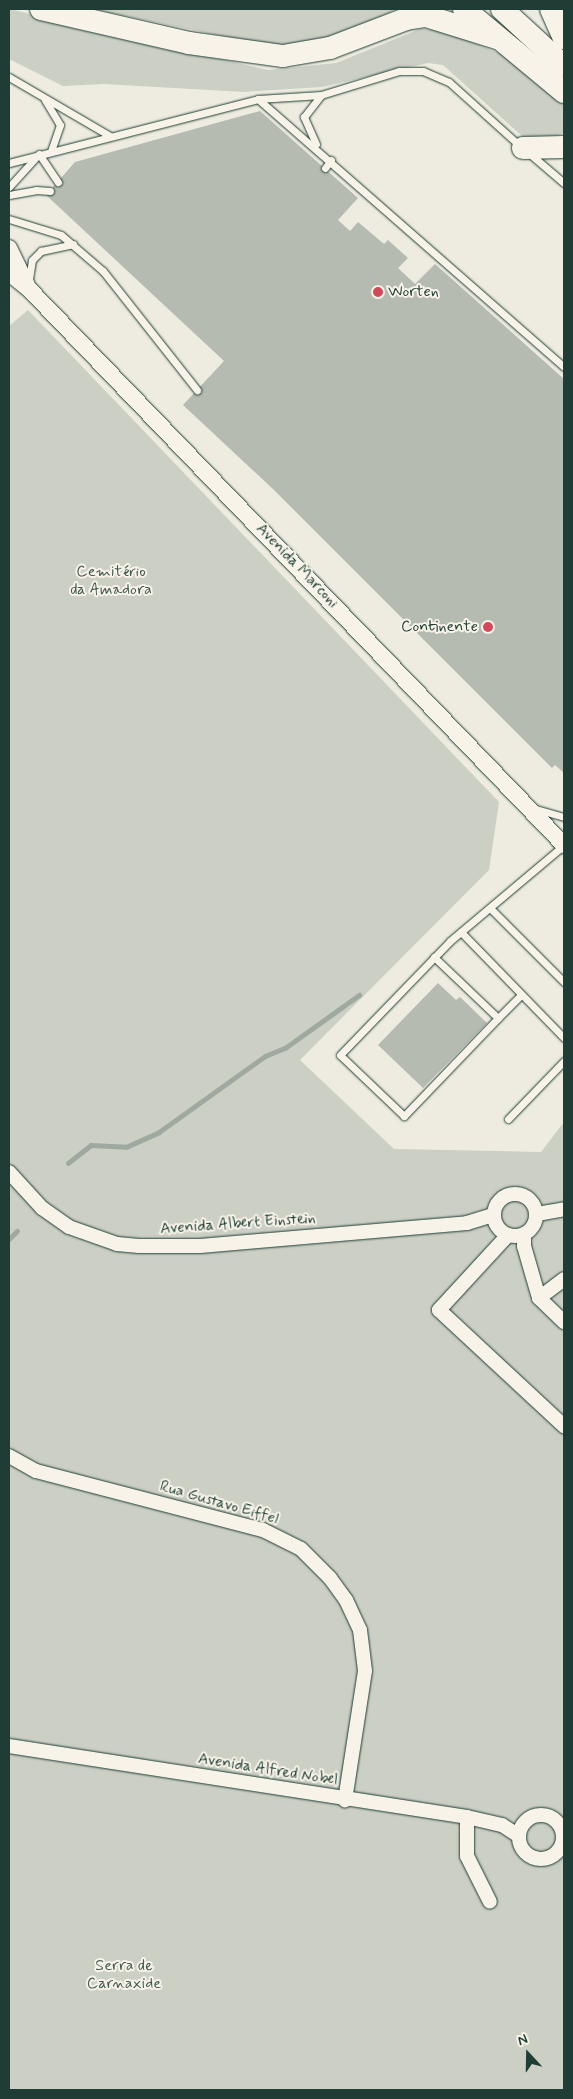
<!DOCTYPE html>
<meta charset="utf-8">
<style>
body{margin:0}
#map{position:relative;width:573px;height:2099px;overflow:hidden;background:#eeece1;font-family:Mynerve,sans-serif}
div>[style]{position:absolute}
.green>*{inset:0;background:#cccfc4}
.stream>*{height:4.5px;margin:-2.25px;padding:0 2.25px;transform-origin:2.25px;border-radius:2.25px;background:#9fa99f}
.building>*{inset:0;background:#b5bbb0}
.roads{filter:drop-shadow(0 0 1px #1f3d34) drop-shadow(0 0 1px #1f3d34)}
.service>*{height:7px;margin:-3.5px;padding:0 3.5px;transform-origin:3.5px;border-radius:3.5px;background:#f7f3e8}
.minor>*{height:14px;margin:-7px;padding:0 7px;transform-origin:7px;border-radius:7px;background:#f7f3e8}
.minor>.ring{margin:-7px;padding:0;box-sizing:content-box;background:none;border:14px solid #f7f3e8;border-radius:50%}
.tertiary>*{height:16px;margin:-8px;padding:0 8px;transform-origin:8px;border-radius:8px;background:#f7f3e8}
.trunk>*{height:22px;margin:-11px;padding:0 11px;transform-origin:11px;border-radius:11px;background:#f7f3e8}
.dots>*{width:14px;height:14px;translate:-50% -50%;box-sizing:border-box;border:2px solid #f7f3e8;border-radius:50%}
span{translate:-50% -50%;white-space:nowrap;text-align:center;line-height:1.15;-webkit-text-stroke:4px #f7f3e8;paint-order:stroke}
.poi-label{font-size:16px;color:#1f3d34}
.left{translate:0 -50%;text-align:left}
.right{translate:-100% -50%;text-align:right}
.street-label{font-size:16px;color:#1f3d34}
.park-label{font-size:16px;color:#425a51}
.frame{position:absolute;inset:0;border:10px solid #1f3d34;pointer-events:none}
.north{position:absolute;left:503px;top:2029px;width:50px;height:50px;-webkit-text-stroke:4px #f7f3e8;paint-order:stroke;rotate:339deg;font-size:14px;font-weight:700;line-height:20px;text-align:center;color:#1f3d34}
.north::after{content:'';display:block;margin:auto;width:18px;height:22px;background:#1f3d34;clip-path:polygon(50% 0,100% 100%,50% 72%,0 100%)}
</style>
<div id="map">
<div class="green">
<i style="clip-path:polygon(9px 9px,268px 70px,336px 63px,420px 29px,448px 31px,512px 59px,564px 104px,564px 133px,532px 145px,443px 65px,428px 63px,322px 87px,244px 92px,104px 84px,63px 86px,9px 59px)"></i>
<i style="clip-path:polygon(93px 9px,396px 9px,341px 38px,284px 49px)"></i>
<i style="clip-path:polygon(28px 310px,499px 802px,489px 870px,300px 1060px,394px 1149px,541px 1152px,564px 1122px,564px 2090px,9px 2090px,9px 326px)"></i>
</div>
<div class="stream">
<i style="left:68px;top:1163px;width:29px;rotate:-38deg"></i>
<i style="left:91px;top:1145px;width:35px;rotate:3deg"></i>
<i style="left:126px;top:1147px;width:36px;rotate:-24deg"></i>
<i style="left:159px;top:1132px;width:130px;rotate:-35.6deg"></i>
<i style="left:265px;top:1056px;width:22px;rotate:-22deg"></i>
<i style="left:285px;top:1048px;width:91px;rotate:-35.6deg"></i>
<i style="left:9px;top:1239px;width:11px;rotate:-45deg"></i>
</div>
<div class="building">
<i style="clip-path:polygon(260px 111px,358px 198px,338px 220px,350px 231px,358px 222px,384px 244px,388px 240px,408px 258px,398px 268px,415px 284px,435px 264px,564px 379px,564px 773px,555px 765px,552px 768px,273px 489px,183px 405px,224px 361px,46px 195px,75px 162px)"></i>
<i style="clip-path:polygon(438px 983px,456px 1000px,460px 997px,487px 1023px,423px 1088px,378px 1045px)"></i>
</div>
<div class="roads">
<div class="service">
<i style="left:9px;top:77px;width:117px;rotate:30.3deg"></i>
<i style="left:258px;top:99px;width:407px;rotate:41.2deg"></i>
<i style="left:45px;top:100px;width:29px;rotate:59deg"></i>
<i style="left:60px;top:125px;width:28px;rotate:109deg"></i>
<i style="left:316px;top:144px;width:30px;rotate:-114deg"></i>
<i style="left:304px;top:117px;width:28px;rotate:-52deg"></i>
<i style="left:39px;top:154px;width:34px;rotate:56deg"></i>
<i style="left:530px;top:154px;width:45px;rotate:40.5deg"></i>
<i style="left:9px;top:163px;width:257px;rotate:-14.4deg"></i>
<i style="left:258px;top:99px;width:63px;rotate:-3.6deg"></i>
<i style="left:321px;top:95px;width:82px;rotate:-17.1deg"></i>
<i style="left:399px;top:71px;width:24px"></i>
<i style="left:423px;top:71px;width:28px;rotate:23deg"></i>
<i style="left:449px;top:82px;width:96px;rotate:42deg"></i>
<i style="left:325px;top:168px;width:10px;rotate:-53deg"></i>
<i style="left:9px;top:187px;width:42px;rotate:-47.9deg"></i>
<i style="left:9px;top:195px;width:27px;rotate:-10deg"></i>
<i style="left:36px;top:190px;width:14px;rotate:4deg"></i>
<i style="left:9px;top:219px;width:54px;rotate:17.1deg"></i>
<i style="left:61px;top:235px;width:55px;rotate:40.6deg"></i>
<i style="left:103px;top:271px;width:152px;rotate:51.7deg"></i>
<i style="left:29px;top:279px;width:19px;rotate:-81deg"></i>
<i style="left:32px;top:260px;width:13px;rotate:-45deg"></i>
<i style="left:41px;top:251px;width:33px;rotate:-12deg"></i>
<i style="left:536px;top:809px;width:29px;rotate:16deg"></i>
<i style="left:490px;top:908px;width:105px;rotate:45deg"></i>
<i style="left:461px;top:932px;width:148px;rotate:45.8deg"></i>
<i style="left:434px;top:957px;width:88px;rotate:43.6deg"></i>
<i style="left:498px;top:1018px;width:136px;rotate:133.8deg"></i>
<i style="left:404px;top:1116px;width:88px;rotate:-136.4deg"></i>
<i style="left:340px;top:1055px;width:158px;rotate:-46deg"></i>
<i style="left:450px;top:941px;width:149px;rotate:-40.1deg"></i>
<i style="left:498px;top:1018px;width:31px;rotate:-45deg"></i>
<i style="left:508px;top:1119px;width:81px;rotate:-46deg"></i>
</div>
<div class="minor">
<i style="left:9px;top:1172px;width:49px;rotate:47.5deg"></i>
<i style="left:42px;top:1208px;width:33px;rotate:35deg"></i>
<i style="left:69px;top:1227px;width:51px;rotate:19.5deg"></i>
<i style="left:117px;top:1244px;width:22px;rotate:5deg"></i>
<i style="left:139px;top:1246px;width:61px"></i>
<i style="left:200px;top:1246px;width:268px;rotate:-4.9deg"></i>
<i style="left:467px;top:1223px;width:28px;rotate:-17deg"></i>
<i class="ring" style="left:494px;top:1194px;width:28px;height:28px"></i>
<i style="left:537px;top:1214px;width:27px;rotate:-10deg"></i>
<i style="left:524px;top:1234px;width:12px;rotate:90deg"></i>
<i style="left:524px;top:1246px;width:54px;rotate:73.9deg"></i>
<i style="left:539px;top:1298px;width:35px;rotate:44deg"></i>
<i style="left:508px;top:1235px;width:102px;rotate:132.6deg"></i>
<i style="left:439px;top:1310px;width:171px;rotate:42.9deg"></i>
<i style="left:539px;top:1298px;width:31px;rotate:-37deg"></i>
<i style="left:9px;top:1456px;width:31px;rotate:29deg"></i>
<i style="left:36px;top:1471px;width:235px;rotate:14.6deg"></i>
<i style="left:263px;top:1530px;width:42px;rotate:26.6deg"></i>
<i style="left:301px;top:1549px;width:41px;rotate:45deg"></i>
<i style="left:330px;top:1578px;width:27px;rotate:54deg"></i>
<i style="left:346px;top:1600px;width:33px;rotate:65deg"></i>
<i style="left:360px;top:1630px;width:41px;rotate:83deg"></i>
<i style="left:365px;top:1671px;width:131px;rotate:98.8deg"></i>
<i style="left:9px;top:1746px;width:463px;rotate:8.8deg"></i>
<i style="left:467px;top:1817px;width:36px;rotate:13deg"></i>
<i style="left:502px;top:1825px;width:20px;rotate:33deg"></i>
<i class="ring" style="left:519px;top:1815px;width:30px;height:30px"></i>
<i style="left:467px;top:1817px;width:39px;rotate:90deg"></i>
<i style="left:467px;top:1856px;width:51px;rotate:63.4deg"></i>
</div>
<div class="tertiary">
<i style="left:9px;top:248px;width:41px;rotate:64.1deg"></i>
<i style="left:9px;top:273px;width:26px;rotate:39deg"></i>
<i style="left:29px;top:289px;width:772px;rotate:46.1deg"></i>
</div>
<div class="trunk">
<i style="left:41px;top:9px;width:152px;rotate:12.9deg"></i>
<i style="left:189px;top:43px;width:95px;rotate:7.9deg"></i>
<i style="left:283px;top:56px;width:48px;rotate:-9.7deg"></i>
<i style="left:330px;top:48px;width:81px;rotate:-20.9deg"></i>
<i style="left:406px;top:19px;width:20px;rotate:-9deg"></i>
<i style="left:426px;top:16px;width:74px;rotate:17.2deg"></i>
<i style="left:464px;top:9px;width:130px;rotate:39.7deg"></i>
<i style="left:502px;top:9px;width:84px;rotate:42.6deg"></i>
<i style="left:551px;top:9px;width:32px;rotate:66deg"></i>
<i style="left:523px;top:148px;width:41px;rotate:-1.4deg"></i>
</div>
</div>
<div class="dots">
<i style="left:378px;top:292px;background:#d1495b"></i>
<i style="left:488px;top:627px;background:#d1495b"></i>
</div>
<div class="poi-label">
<span class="left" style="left:388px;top:292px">Worten</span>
<span class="right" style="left:478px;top:627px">Continente</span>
</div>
<div class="street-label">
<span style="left:297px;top:566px;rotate:46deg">Avenida Marconi</span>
<span style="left:238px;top:1224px;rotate:-4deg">Avenida Albert Einstein</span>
<span style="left:219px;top:1503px;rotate:16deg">Rua Gustavo Eiffel</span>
<span style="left:268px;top:1770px;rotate:9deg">Avenida Alfred Nobel</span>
</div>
<div class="park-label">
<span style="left:111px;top:581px">Cemitério<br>da Amadora</span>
<span style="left:124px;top:1975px">Serra de<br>Carnaxide</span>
</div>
<div class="frame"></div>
<div class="north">N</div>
</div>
